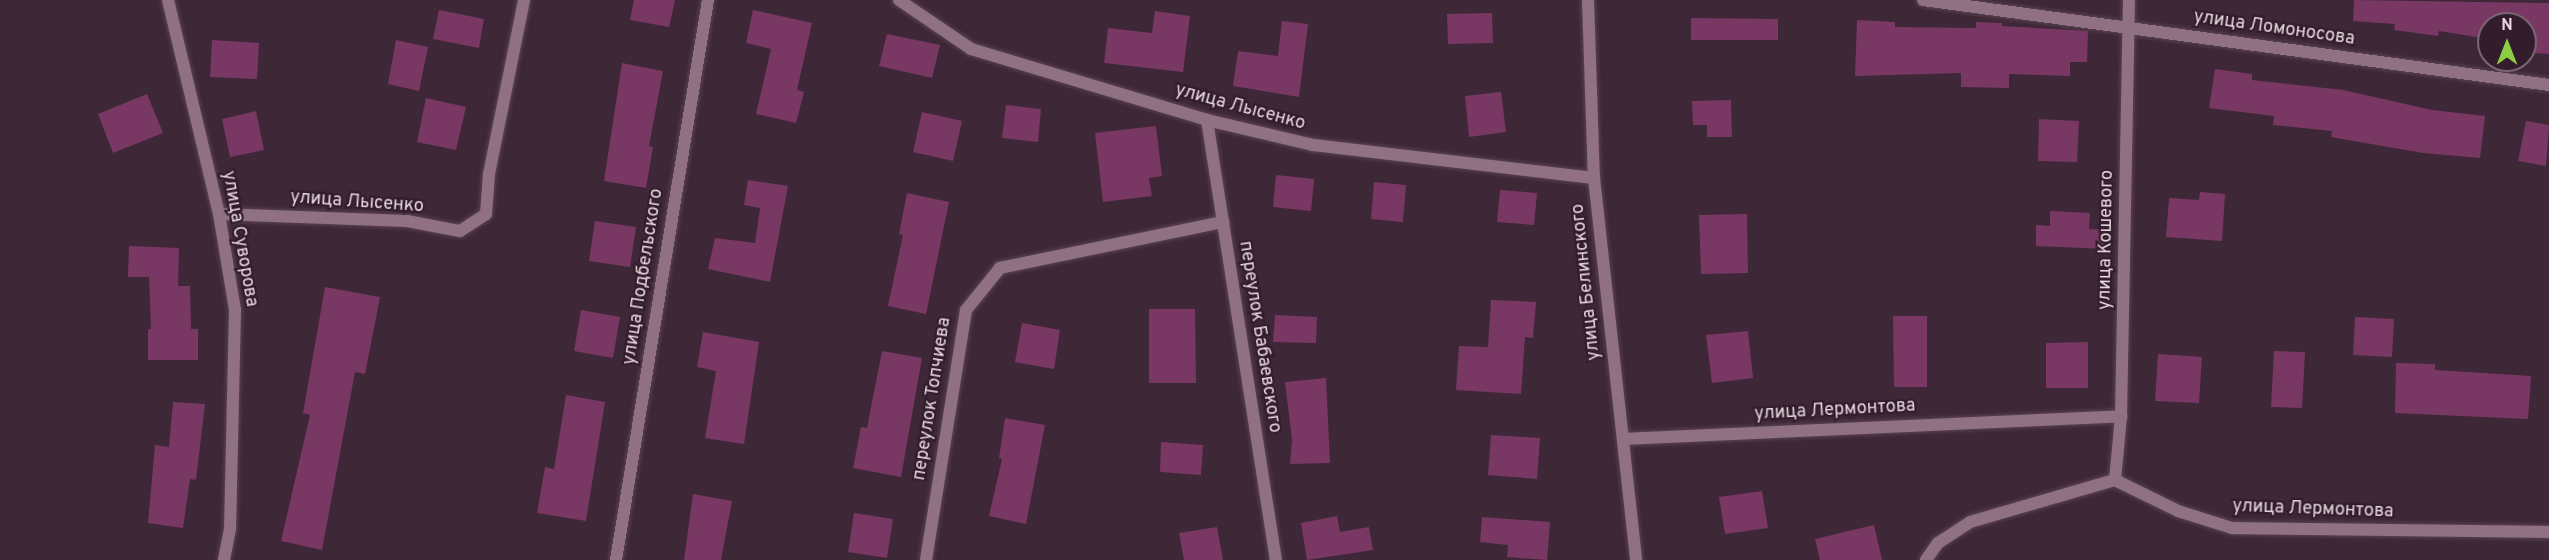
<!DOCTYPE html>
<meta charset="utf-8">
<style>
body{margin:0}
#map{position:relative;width:2549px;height:560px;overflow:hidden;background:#3e2736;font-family:Overpass,sans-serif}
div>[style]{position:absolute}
.building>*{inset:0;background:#793864}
.roads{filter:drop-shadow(0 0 2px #594351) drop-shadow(0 0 2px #594351)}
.street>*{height:12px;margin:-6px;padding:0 6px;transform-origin:6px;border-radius:6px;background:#907184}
span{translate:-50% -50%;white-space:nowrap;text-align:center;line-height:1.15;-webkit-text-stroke:4.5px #331d2c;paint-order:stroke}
.street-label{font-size:18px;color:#e7d7e0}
.north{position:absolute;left:2477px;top:12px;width:60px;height:60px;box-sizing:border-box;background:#331d2c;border:2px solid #7b6774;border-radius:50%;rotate:0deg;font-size:16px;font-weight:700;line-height:24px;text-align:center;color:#e7d7e0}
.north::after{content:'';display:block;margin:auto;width:21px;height:27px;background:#8dce44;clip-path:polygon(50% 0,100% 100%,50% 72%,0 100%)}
</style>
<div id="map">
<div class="building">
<i style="clip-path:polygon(634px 0,675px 0,669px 27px,630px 20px)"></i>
<i style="clip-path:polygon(2354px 0,2549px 3px,2549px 54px,2525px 52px,2525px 24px,2489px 24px,2489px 39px,2439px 31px,2438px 36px,2394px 30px,2395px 24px,2353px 21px)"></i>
<i style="clip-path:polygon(439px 10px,484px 19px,479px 48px,433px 39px)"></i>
<i style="clip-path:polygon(753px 10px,812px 23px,797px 90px,804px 92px,796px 123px,756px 114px,771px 49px,746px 43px)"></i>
<i style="clip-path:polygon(1155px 11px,1190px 16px,1183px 72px,1104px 63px,1108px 28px,1152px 33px)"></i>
<i style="clip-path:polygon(1492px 13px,1493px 43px,1448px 44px,1447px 14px)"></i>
<i style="clip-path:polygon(1691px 18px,1778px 19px,1778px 40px,1691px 40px)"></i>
<i style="clip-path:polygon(1857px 20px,1895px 22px,1895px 27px,1976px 28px,1976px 22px,2002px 23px,2002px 26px,2088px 31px,2087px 62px,2070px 62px,2070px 76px,2009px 74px,2009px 88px,1961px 87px,1961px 73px,1855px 76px)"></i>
<i style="clip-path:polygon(1282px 21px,1308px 24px,1299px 97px,1233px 86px,1238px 51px,1278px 56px)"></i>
<i style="clip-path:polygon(887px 34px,940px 45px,932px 78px,879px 66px)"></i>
<i style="clip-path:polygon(212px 40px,259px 43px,257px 79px,210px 77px)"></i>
<i style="clip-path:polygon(396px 40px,428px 47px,419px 91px,388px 84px)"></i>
<i style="clip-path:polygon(622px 63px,663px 71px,649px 146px,653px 147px,646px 188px,604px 181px)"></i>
<i style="clip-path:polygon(2215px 69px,2252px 74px,2252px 80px,2343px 90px,2432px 110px,2485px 116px,2480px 158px,2423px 153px,2331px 137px,2332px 131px,2273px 125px,2274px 116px,2209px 108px)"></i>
<i style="clip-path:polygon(1501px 92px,1506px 132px,1469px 137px,1465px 96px)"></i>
<i style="clip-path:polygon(147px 94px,163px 133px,113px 153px,98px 114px)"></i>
<i style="clip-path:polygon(426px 98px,466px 107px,456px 150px,417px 142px)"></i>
<i style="clip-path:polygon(1731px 100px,1732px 137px,1707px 137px,1707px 125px,1693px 125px,1692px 101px)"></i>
<i style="clip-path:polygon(1006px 105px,1041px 109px,1038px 142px,1002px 138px)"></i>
<i style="clip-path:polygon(256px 111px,264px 150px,230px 157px,222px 119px)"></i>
<i style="clip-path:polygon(922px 112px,962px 121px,953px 161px,913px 152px)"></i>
<i style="clip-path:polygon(2039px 119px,2079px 121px,2077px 162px,2038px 161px)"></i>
<i style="clip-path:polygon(2526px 121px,2549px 125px,2546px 166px,2518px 161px)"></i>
<i style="clip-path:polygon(1156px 126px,1162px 176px,1149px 178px,1152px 196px,1103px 202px,1095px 133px)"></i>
<i style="clip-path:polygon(1276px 175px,1314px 179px,1311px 211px,1273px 207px)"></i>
<i style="clip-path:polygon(748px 180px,788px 186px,770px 282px,708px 269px,715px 238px,755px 243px,760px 208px,744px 205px)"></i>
<i style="clip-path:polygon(1374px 182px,1406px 185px,1403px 222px,1371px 219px)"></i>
<i style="clip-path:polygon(1500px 190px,1537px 193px,1534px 225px,1497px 222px)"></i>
<i style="clip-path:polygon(2200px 192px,2225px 194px,2222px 241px,2166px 237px,2169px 198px,2199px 200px)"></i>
<i style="clip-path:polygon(907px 193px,949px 202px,926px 314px,888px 306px,903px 235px,899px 234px)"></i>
<i style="clip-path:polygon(2050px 211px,2090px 213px,2089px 229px,2107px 230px,2106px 249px,2036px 246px,2036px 225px,2050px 226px)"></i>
<i style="clip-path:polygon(1747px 214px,1748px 273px,1701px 274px,1699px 215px)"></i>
<i style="clip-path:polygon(595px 221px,636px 227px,630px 267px,589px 261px)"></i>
<i style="clip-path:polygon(129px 246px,179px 248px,178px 286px,190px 286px,191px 329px,198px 329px,198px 360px,148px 360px,148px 329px,151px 329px,149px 277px,128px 277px)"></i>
<i style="clip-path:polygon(325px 287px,380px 297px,365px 374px,355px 372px,322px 550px,281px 541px,310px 415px,303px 413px)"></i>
<i style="clip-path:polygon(1491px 300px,1536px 302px,1533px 338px,1525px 337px,1521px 394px,1456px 390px,1459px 346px,1488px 347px)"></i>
<i style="clip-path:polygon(1149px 309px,1195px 309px,1196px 383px,1149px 383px)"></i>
<i style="clip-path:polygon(581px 310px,620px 317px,613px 358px,574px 351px)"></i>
<i style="clip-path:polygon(1275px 315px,1317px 317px,1316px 343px,1273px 342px)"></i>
<i style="clip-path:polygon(1893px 316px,1927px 316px,1927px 387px,1894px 387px)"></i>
<i style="clip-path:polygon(2355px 317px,2394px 319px,2392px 357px,2353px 355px)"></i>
<i style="clip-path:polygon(1022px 323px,1060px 330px,1054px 369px,1015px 362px)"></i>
<i style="clip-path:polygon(1748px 331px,1753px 378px,1712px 383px,1706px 335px)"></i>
<i style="clip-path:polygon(703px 332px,759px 342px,744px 444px,705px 438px,716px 371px,697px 367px)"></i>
<i style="clip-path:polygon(2088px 342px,2088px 388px,2046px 388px,2046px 343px)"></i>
<i style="clip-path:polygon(882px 351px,922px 358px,901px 477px,853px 468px,861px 427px,867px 428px)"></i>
<i style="clip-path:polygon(2274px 351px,2305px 352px,2302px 408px,2271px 407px)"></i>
<i style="clip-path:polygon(2158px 354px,2202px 357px,2199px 403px,2155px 401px)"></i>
<i style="clip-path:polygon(2396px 363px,2435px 364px,2435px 370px,2531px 376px,2528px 419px,2395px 413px)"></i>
<i style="clip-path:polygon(1326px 378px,1330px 463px,1290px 464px,1292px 440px,1285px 382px)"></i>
<i style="clip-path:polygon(566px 395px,605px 402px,586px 521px,537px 513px,545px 467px,554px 469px)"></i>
<i style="clip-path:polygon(173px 402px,205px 404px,196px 480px,190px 479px,183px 528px,148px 523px,155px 445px,169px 447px)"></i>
<i style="clip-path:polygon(1005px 418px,1045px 425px,1026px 524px,989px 516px,1002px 459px,999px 458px)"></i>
<i style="clip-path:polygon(1491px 435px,1540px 438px,1537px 479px,1488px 475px)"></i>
<i style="clip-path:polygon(1161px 442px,1203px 445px,1201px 475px,1160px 472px)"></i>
<i style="clip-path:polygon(1762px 491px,1768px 528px,1725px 534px,1719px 497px)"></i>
<i style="clip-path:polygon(693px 494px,732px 501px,721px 560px,684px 560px)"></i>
<i style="clip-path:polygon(854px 513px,893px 519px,887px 558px,848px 552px)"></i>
<i style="clip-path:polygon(1337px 516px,1340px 532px,1369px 527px,1373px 550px,1307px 560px,1301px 523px)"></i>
<i style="clip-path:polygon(1482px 517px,1550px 522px,1547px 560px,1507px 557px,1508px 545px,1480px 542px)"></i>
<i style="clip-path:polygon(1874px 525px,1882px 560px,1820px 560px,1815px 539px)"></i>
<i style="clip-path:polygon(1217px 527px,1223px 560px,1184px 560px,1179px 533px)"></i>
</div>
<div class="roads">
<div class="street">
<i style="left:168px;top:0;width:220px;rotate:76.6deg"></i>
<i style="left:219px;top:214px;width:97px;rotate:80.5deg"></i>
<i style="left:235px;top:310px;width:219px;rotate:91.3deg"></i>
<i style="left:230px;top:529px;width:32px;rotate:101deg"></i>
<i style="left:899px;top:0;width:87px;rotate:34.2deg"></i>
<i style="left:971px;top:49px;width:246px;rotate:16.7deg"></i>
<i style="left:1207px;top:120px;width:109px;rotate:13.3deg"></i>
<i style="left:1313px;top:145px;width:283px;rotate:6.7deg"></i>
<i style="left:1588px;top:0;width:178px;rotate:88.1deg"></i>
<i style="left:1594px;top:178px;width:384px;rotate:83.7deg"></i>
<i style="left:1923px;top:0;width:632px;rotate:7.73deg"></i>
<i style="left:1207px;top:120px;width:445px;rotate:81.1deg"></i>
<i style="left:219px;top:214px;width:188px;rotate:2.1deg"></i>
<i style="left:407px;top:221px;width:54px;rotate:10.7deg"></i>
<i style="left:460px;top:231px;width:31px;rotate:-33deg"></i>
<i style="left:486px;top:214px;width:40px;rotate:-85.7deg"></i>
<i style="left:489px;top:174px;width:177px;rotate:-78.6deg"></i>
<i style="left:1623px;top:439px;width:499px;rotate:-2.6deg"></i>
<i style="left:2115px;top:480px;width:64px;rotate:-84.6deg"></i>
<i style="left:2121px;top:416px;width:416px;rotate:-88.9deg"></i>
<i style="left:616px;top:560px;width:568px;rotate:-80.67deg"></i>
<i style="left:926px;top:560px;width:253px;rotate:-80.9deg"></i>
<i style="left:966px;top:310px;width:54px;rotate:-51deg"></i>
<i style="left:1000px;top:268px;width:228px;rotate:-11.7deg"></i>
<i style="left:1926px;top:560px;width:21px;rotate:-55deg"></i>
<i style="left:1938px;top:543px;width:38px;rotate:-33deg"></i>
<i style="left:1970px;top:522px;width:151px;rotate:-16.2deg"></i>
<i style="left:2115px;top:480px;width:70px;rotate:26.2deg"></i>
<i style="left:2178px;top:511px;width:57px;rotate:17.5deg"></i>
<i style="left:2232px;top:528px;width:317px;rotate:0.7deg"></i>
</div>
</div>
<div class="street-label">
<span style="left:2274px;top:29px;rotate:8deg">улица Ломоносова</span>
<span style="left:1240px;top:108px;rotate:15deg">улица Лысенко</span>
<span style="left:357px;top:203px;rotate:4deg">улица Лысенко</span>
<span style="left:239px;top:239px;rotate:80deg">улица Суворова</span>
<span style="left:2107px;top:240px;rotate:-89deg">улица Кошевого</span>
<span style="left:644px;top:277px;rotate:-81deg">улица Подбельского</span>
<span style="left:1587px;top:282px;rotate:-96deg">улица Белинского</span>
<span style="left:1259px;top:337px;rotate:81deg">переулок Бабаевского</span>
<span style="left:933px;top:399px;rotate:-81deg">переулок Топчиева</span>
<span style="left:1835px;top:411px;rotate:-3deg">улица Лермонтова</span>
<span style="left:2313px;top:510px;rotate:2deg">улица Лермонтова</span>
</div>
<div class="north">N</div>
</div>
